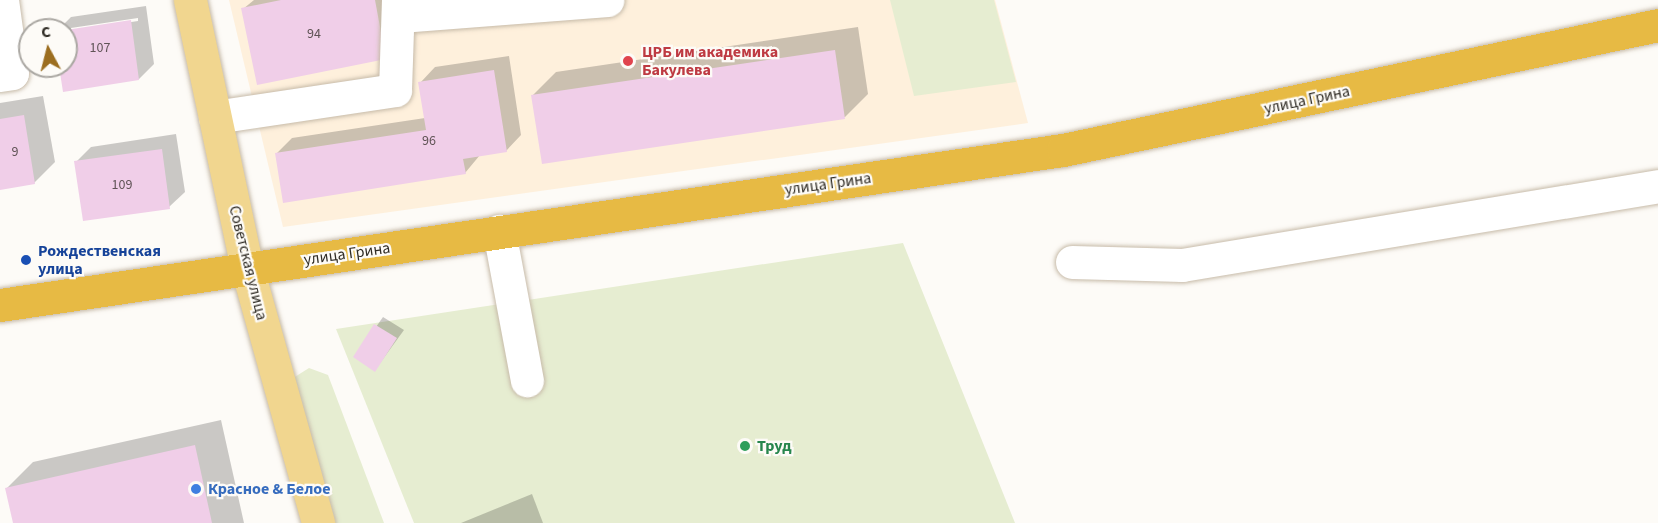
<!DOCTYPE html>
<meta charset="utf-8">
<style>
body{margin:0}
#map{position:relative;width:1658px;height:523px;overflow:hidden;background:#fdfbf7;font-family:"Source Sans 3",sans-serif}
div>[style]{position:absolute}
.built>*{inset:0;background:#fef0dc}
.green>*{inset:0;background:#e6edd1}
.shadow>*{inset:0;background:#0003}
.building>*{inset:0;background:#f0cee8}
.roads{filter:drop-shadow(0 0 2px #c7bba9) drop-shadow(0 0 2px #c7bba9)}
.minor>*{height:33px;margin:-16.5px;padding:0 16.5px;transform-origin:16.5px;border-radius:16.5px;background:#fff}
.major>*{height:33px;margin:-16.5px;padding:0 16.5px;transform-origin:16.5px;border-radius:16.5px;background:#f1d68f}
.highway>*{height:33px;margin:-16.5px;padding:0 16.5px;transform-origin:16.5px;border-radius:16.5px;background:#e7ba44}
.dots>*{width:16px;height:16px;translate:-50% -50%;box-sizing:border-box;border:3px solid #fdfbf7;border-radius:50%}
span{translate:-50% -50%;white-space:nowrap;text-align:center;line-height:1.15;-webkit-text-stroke:4.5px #fdfbf7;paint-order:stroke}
.number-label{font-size:14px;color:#605456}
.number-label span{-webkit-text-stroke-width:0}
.health-label{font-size:16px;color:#be3a42;font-weight:700}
.left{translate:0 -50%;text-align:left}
.street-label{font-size:16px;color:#302c25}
.transit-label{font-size:16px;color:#164399;font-weight:700}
.leisure-label{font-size:16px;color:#27864d;font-weight:700}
.shop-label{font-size:16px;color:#366cbe;font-weight:700}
.north{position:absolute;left:18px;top:18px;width:60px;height:60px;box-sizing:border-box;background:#fdfbf7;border:2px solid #aba8a3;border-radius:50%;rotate:353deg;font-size:16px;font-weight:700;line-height:24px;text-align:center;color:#302c25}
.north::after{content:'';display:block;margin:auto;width:21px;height:27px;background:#9c6e20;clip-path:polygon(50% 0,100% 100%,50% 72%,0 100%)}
</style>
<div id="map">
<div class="built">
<i style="clip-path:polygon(229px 0,995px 0,1028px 123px,283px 227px)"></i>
</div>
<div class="green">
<i style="clip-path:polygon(890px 0,994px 0,1016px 82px,914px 96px)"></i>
<i style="clip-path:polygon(903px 243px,1015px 523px,414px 523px,336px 329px)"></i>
<i style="clip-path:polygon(309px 368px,328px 375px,384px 523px,331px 523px,290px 380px)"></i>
</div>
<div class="shadow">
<i style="clip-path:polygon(254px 0,384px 0,386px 58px,243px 9px)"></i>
<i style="clip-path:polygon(evenodd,146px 6px,154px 64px,139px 79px,60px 66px,66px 66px,66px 30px,58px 30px,71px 17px,146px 6px,138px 18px,138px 21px,71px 31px,71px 28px,138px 18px)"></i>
<i style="clip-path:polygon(858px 27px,868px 94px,845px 117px,533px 95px,556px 72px)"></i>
<i style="clip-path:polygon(509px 56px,521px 135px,506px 151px,480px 155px,465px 173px,277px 153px,292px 138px,425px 118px,420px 83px,435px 67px)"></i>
<i style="clip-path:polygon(43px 96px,55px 162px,34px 183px,0 188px,0 103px)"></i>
<i style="clip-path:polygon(176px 134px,185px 192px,169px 207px,76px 162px,91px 147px)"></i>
<i style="clip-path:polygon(383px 317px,404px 330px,375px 370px,355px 357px)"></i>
<i style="clip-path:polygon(221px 420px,244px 523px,15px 523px,7px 488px,33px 462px)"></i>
<i style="clip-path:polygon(532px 494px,543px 523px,461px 523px)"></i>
</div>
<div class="building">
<i style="clip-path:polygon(281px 0,375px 0,386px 59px,257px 85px,241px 8px)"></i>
<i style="clip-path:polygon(131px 20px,139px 80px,63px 92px,59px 66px,66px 66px,66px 30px)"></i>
<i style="clip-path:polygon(835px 50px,845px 119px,542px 164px,531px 95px)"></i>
<i style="clip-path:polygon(494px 70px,507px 152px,463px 159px,466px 174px,283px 203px,275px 153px,426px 130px,418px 82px)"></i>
<i style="clip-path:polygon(24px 115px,35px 184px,0 190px,0 119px)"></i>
<i style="clip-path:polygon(162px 149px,170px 209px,83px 221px,74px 161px)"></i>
<i style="clip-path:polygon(374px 324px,397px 338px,375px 372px,353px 357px)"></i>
<i style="clip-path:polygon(195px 445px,212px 523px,13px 523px,5px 488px)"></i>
</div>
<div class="roads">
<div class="minor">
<i style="left:400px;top:16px;width:208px;rotate:-4.4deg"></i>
<i style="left:0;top:75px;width:12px;rotate:-9deg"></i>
<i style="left:12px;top:73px;width:74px;rotate:-97.8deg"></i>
<i style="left:215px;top:117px;width:182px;rotate:-8.5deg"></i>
<i style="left:395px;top:90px;width:90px;rotate:-88.1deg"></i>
<i style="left:499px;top:231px;width:152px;rotate:79.4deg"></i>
<i style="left:1072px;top:262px;width:110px;rotate:1.6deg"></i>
<i style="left:1182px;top:265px;width:483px;rotate:-9.4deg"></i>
</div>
<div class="major">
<i style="left:190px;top:0;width:274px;rotate:78deg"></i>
<i style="left:247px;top:268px;width:265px;rotate:74.4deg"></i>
</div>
<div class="highway">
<i style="left:0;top:305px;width:1074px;rotate:-8.3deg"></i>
<i style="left:1063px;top:150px;width:608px;rotate:-11.86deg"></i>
</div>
</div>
<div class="dots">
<i style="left:628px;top:61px;background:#e0444e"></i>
<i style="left:26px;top:260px;background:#1a4fb4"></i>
<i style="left:745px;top:446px;background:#2e9e5b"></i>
<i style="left:196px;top:489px;background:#3f7fe0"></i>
</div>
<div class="number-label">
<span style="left:314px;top:34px">94</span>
<span style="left:100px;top:48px">107</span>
<span style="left:429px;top:141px">96</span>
<span style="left:15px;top:152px">9</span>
<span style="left:122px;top:185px">109</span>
</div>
<div class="health-label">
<span class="left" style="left:642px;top:61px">ЦРБ им академика<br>Бакулева</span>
</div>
<div class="street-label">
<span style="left:1307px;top:100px;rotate:-12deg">улица Грина</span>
<span style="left:828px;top:184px;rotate:-8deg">улица Грина</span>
<span style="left:347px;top:254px;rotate:-8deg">улица Грина</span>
<span style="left:248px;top:263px;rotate:76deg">Советская улица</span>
</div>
<div class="transit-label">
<span class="left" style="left:38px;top:260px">Рождественская<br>улица</span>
</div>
<div class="leisure-label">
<span class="left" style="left:757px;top:446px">Труд</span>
</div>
<div class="shop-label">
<span class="left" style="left:208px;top:489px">Красное &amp; Белое</span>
</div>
<div class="north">С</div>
</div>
